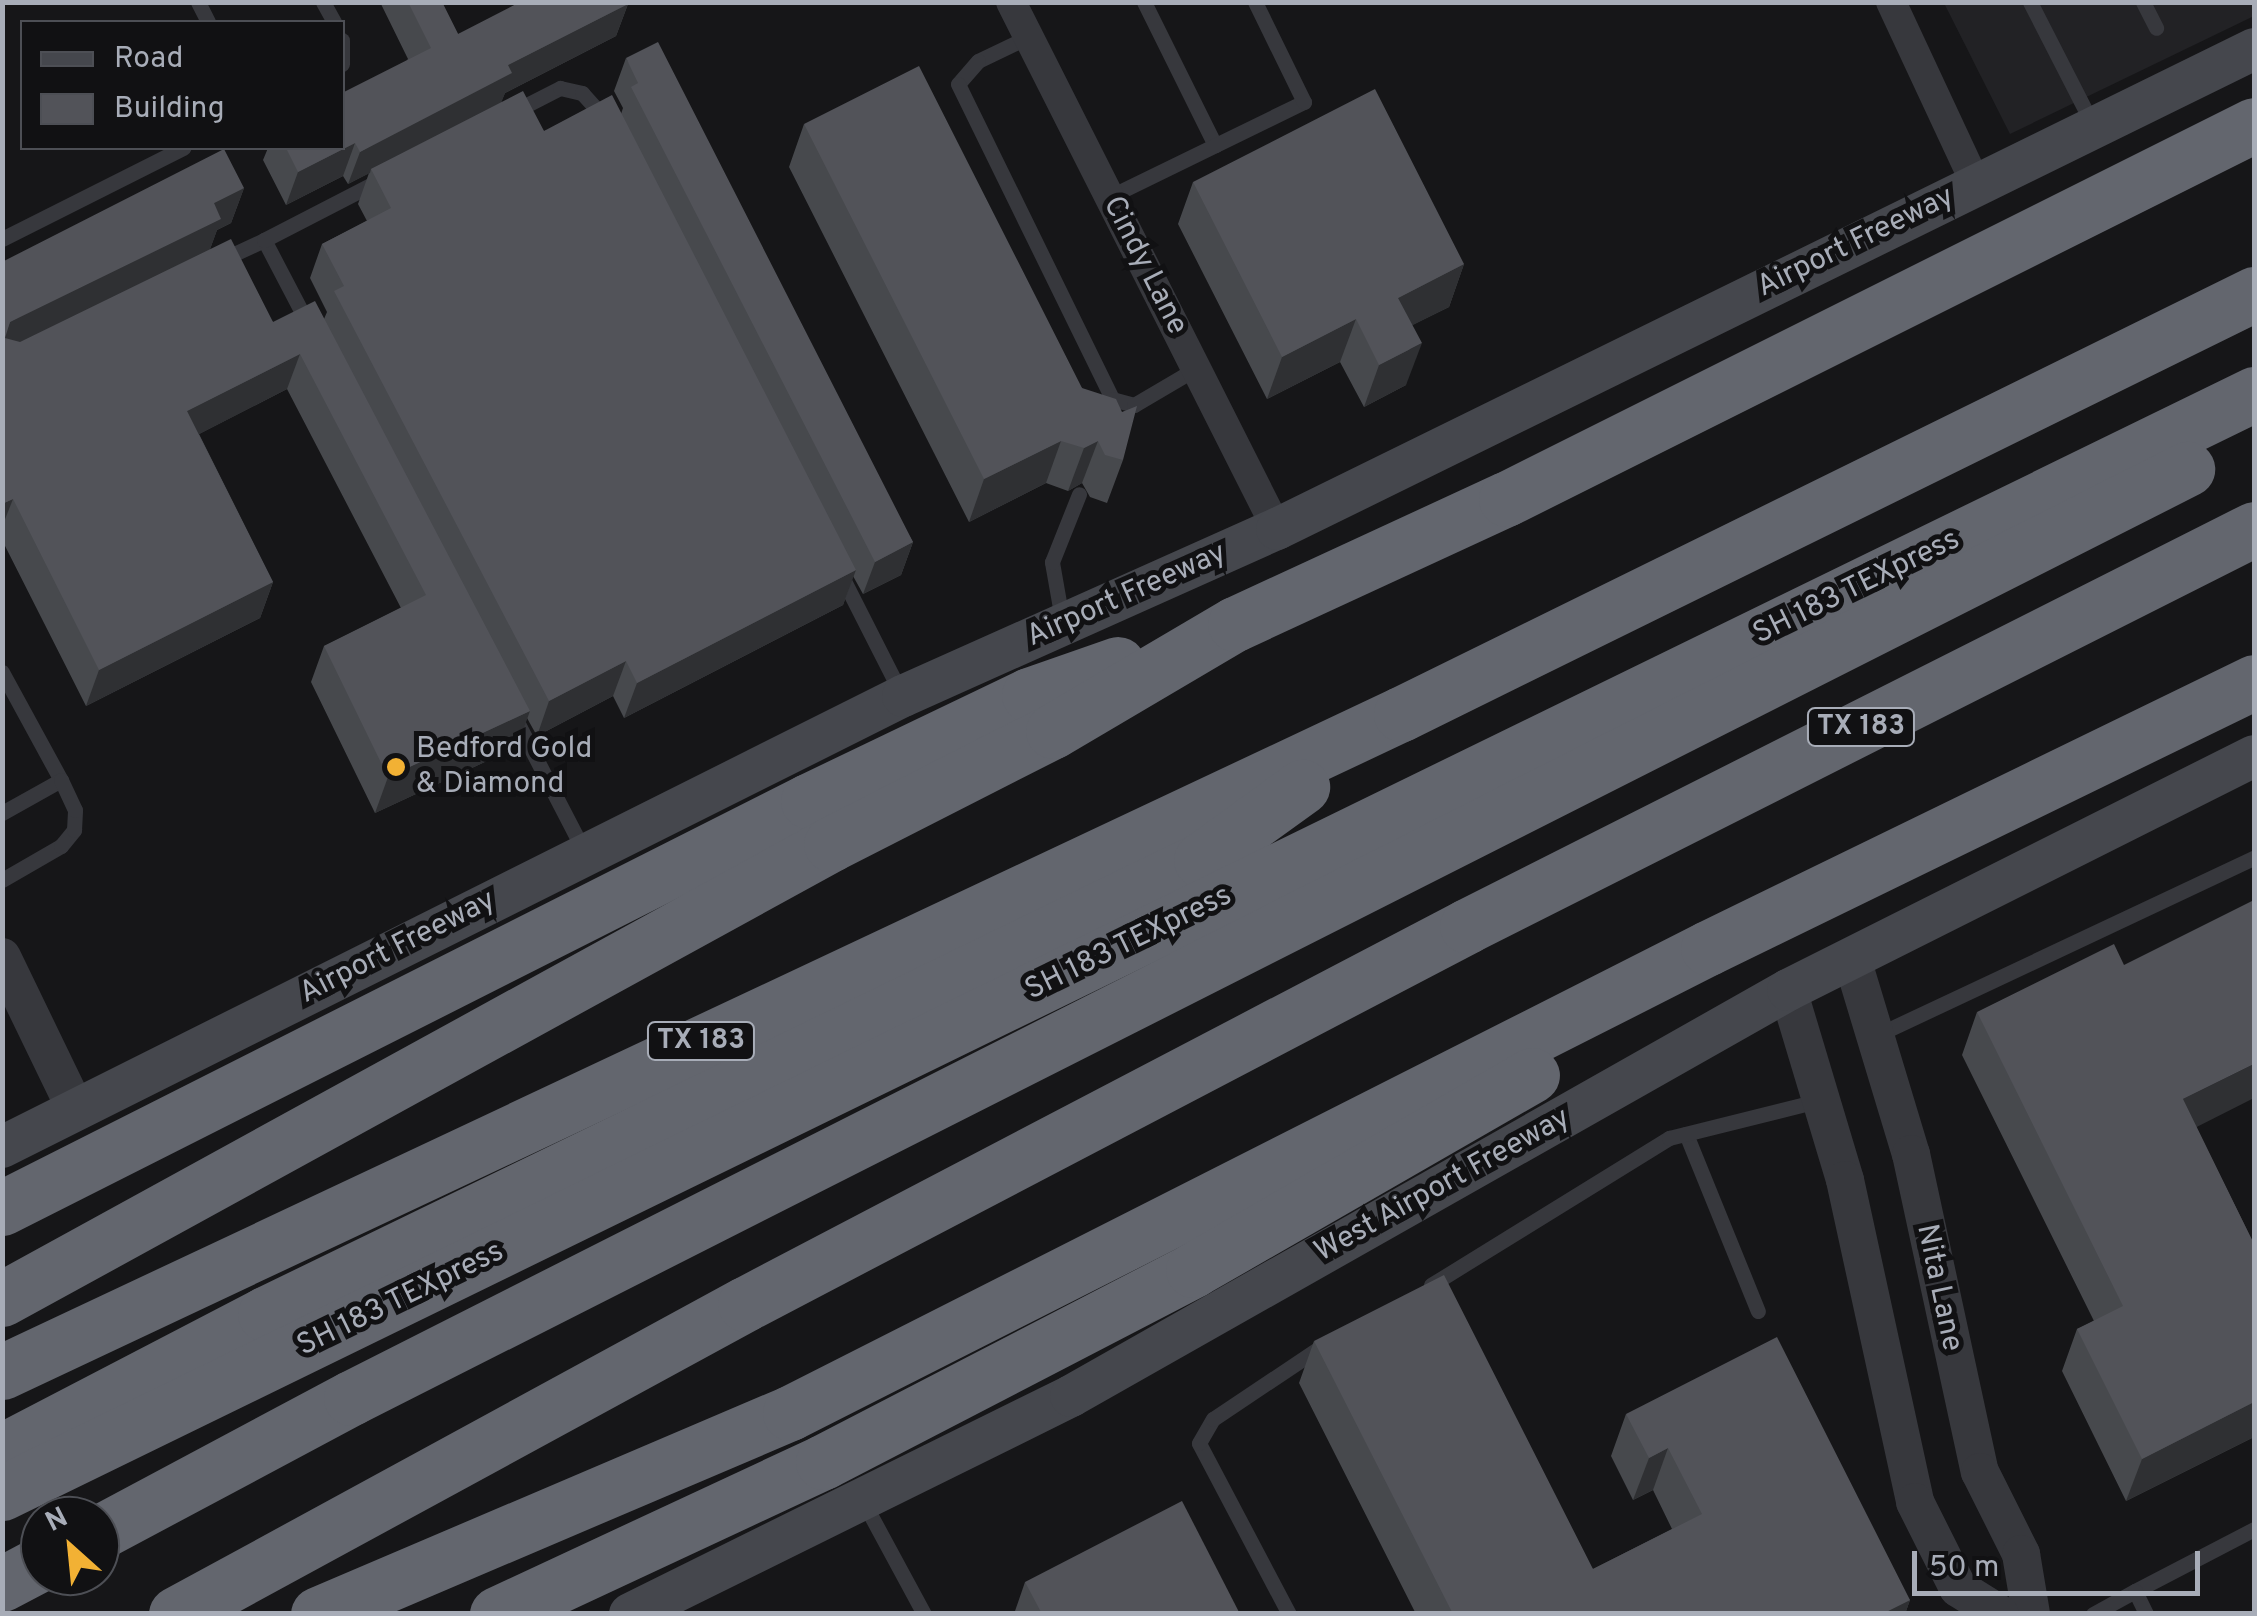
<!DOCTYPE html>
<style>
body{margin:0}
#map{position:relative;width:2257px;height:1616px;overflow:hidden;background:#161618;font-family:Overpass,sans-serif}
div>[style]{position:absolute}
.built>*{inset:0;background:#222225}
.service>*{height:15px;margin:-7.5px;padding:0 7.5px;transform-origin:7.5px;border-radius:7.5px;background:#37383d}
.minor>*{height:30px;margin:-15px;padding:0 15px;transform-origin:15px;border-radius:15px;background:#37383d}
.tertiary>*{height:38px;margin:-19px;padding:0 19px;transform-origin:19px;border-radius:19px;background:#37383d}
.secondary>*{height:42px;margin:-21px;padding:0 21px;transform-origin:21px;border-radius:21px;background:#45474d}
.motorway>*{height:55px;margin:-27.5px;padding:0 27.5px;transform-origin:27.5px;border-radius:27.5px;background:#63666e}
.wall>*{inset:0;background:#47494d}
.shaded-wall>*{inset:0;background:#2f3033}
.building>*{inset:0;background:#525359}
.dots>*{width:28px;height:28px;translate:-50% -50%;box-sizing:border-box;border:5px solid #111113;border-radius:50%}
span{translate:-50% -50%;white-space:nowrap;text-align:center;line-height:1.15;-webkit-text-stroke:10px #111113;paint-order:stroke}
.shield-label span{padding:2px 8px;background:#111113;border:2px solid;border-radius:8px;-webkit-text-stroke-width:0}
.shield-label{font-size:28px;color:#a8adb8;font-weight:700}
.street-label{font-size:30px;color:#a8adb8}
.poi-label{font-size:30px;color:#a8adb8}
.left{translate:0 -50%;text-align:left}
.frame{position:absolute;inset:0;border:5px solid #a8adb8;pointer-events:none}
.legend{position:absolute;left:20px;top:20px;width:325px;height:130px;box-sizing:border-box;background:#111113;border:2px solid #4d4f55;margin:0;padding:12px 18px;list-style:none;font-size:30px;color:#a8adb8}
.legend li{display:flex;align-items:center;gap:20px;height:50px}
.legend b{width:50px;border:2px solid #4d4f55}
.north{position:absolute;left:20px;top:1496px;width:100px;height:100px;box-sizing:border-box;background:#111113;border:2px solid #4d4f55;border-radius:50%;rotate:333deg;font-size:28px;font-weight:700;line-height:40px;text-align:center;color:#a8adb8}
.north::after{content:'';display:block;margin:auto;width:35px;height:45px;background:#f2b134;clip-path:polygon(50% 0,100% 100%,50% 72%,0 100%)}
.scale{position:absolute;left:1912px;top:1551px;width:288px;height:45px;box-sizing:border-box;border:5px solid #a8adb8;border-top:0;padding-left:12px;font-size:30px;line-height:35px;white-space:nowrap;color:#a8adb8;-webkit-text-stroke:8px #111113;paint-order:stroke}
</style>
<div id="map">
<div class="built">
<i style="clip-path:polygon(2254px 2px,2254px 16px,2010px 134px,1944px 3px)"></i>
</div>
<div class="service">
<i style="left:198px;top:2px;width:22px;rotate:63deg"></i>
<i style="left:323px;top:2px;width:23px;rotate:61deg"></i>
<i style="left:1144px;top:2px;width:160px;rotate:63.6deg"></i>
<i style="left:2030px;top:2px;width:136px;rotate:62.9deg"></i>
<i style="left:2143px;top:2px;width:29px;rotate:63deg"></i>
<i style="left:1028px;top:37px;width:55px;rotate:154.4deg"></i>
<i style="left:978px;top:61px;width:30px;rotate:131deg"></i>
<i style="left:958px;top:84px;width:351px;rotate:63.9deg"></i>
<i style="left:1112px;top:399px;width:23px;rotate:15deg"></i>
<i style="left:1134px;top:405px;width:71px;rotate:-30.5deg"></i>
<i style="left:342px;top:40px;width:24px;rotate:90deg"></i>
<i style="left:513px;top:112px;width:53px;rotate:-27.1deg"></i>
<i style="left:560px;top:88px;width:23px;rotate:13deg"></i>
<i style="left:582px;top:93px;width:36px;rotate:48deg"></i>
<i style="left:1109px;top:197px;width:217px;rotate:-26deg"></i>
<i style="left:1304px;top:102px;width:111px;rotate:-116.1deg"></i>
<i style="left:2px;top:239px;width:203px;rotate:-26.7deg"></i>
<i style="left:221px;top:260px;width:47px;rotate:-24.9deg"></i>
<i style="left:308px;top:324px;width:95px;rotate:-117.6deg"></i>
<i style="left:264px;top:240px;width:133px;rotate:-27.3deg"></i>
<i style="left:839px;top:571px;width:137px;rotate:63.1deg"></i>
<i style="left:1062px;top:619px;width:58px;rotate:-100deg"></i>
<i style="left:1052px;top:562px;width:73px;rotate:-68.3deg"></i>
<i style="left:2px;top:672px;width:123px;rotate:61.4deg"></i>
<i style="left:61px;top:780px;width:68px;rotate:150.8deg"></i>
<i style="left:514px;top:716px;width:152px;rotate:62.6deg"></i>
<i style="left:2px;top:880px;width:68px;rotate:-30deg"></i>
<i style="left:61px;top:846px;width:21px;rotate:-51deg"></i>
<i style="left:74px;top:830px;width:20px;rotate:-87deg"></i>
<i style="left:75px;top:810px;width:33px;rotate:-115deg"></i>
<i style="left:1875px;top:1036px;width:419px;rotate:-25.2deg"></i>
<i style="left:1686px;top:1134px;width:191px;rotate:67.9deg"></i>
<i style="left:1431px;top:1285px;width:280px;rotate:-31.7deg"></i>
<i style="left:1669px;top:1138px;width:157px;rotate:-14deg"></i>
<i style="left:864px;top:1503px;width:126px;rotate:61.6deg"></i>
<i style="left:2135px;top:1591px;width:134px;rotate:-27.5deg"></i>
<i style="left:1289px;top:1614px;width:193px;rotate:-117.8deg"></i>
<i style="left:1199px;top:1443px;width:28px;rotate:-60deg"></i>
<i style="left:1213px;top:1419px;width:138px;rotate:-33.8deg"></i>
<i style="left:2093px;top:1614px;width:48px;rotate:-28.7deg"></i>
<i style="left:2135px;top:1591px;width:25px;rotate:64deg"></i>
</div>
<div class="minor">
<i style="left:1011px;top:2px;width:590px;rotate:63.22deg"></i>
<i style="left:1891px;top:2px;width:201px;rotate:65deg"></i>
</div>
<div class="tertiary">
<i style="left:2px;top:957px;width:170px;rotate:64.2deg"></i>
<i style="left:1852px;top:959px;width:204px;rotate:73.2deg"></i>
<i style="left:1911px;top:1154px;width:325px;rotate:77.8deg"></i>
<i style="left:1980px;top:1472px;width:92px;rotate:63.4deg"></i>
<i style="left:2021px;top:1554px;width:61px;rotate:80.5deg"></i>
<i style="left:1788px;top:990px;width:198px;rotate:73.3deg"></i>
<i style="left:1845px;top:1180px;width:330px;rotate:77.7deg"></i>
<i style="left:1915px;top:1502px;width:96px;rotate:63.4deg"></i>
<i style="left:1958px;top:1588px;width:49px;rotate:31.8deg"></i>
</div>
<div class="secondary">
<i style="left:2px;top:1147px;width:1008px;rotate:-26.59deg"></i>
<i style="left:903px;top:696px;width:410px;rotate:-24.1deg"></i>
<i style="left:1277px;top:529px;width:1089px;rotate:-26.16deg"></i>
<i style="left:630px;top:1614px;width:492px;rotate:-26.3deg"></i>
<i style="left:1071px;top:1396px;width:824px;rotate:-29.52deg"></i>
<i style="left:1788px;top:990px;width:521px;rotate:-26.66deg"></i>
</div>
<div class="motorway">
<i style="left:2px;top:1208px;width:903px;rotate:-26.79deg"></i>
<i style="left:808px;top:801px;width:245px;rotate:-25.6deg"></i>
<i style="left:1029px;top:695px;width:94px;rotate:-19.2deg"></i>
<i style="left:2px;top:1299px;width:946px;rotate:-28.76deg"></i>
<i style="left:831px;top:844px;width:249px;rotate:-27deg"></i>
<i style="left:1053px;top:731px;width:211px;rotate:-30.5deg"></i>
<i style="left:1235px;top:624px;width:298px;rotate:-24.8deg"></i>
<i style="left:1506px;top:499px;width:836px;rotate:-26.57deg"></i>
<i style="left:2px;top:1372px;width:1546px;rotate:-25.19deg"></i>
<i style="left:1401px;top:714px;width:951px;rotate:-26.21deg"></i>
<i style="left:2px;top:1451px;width:297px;rotate:-27.5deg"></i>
<i style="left:265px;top:1314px;width:1040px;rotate:-25.88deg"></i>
<i style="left:1201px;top:860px;width:125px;rotate:-35.9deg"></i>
<i style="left:2px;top:1493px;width:2506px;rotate:-26.01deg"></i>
<i style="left:100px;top:1532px;width:285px;rotate:-28.1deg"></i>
<i style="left:351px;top:1398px;width:2058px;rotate:-26.84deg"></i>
<i style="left:2px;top:1584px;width:43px;rotate:-27.8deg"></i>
<i style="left:176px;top:1614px;width:648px;rotate:-28.58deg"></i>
<i style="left:745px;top:1304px;width:815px;rotate:-27.63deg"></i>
<i style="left:1467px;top:926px;width:881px;rotate:-26.77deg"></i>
<i style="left:318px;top:1614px;width:513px;rotate:-23.07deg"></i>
<i style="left:790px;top:1413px;width:1029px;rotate:-26.86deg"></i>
<i style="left:1708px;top:948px;width:607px;rotate:-25.97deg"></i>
<i style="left:497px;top:1614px;width:360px;rotate:-25deg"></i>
<i style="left:823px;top:1462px;width:417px;rotate:-27.4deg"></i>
<i style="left:1193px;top:1270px;width:391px;rotate:-29.9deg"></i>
</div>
<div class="wall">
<i style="clip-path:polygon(380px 2px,442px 2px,458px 34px,628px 4px,616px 36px,505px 93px,501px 102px,544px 131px,621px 114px,623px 108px,614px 91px,626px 58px,913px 542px,901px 575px,863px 594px,853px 576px,843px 605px,624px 718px,613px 696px,537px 736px,527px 718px,517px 747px,375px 813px,311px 682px,324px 646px,401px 608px,287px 389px,199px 434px,273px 582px,260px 618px,86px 706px,2px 540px,2px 262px,244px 188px,231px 223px,217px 230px,210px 249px,273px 322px,324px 319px,327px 312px,310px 278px,322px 244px,367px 221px,358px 204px,369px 173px,348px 184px,343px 176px,286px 205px,263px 160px,268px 148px,342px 148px,408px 59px)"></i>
<i style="clip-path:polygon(804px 124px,1082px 388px,1123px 460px,1107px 503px,1090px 497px,1082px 483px,1068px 491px,1046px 483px,969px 522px,789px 167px)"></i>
<i style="clip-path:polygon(1193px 182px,1464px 264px,1449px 307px,1412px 325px,1406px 385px,1364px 407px,1340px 362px,1267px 399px,1178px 224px)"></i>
<i style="clip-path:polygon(1977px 1012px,2196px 1127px,2253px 1242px,2254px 1241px,2254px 1437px,2126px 1501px,2062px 1371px,2077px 1329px,2094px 1321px,1962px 1055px)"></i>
<i style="clip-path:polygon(1314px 1341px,1593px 1569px,1672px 1529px,1653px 1490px,1633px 1500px,1611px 1456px,1626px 1414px,1910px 1600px,1905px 1614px,1416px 1614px,1299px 1383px)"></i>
<i style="clip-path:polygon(1025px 1582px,1240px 1614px,1014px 1614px)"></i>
</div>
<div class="shaded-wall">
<i style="clip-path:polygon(628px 4px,616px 36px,505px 93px,500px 106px,371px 169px,370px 173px,348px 184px,360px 152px,508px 65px)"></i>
<i style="clip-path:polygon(355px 143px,343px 176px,286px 205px,298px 172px)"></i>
<i style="clip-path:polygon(244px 188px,231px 223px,217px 230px,208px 255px,2px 355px,2px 343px,10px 322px,214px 203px)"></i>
<i style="clip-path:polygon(1464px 264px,1449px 307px,1383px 340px,1398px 298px)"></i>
<i style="clip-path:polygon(1356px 319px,1340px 362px,1267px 399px,1282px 357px)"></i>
<i style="clip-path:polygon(1422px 343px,1406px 385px,1364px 407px,1379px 365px)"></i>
<i style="clip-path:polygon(300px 354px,287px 389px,174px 447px,187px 411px)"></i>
<i style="clip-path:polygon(1061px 441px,1046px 483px,969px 522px,984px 479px)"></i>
<i style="clip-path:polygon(1098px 441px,1082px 483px,1068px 491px,1084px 448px)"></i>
<i style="clip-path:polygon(13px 499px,2px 527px,2px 504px)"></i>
<i style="clip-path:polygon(913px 542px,901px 575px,863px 594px,875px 562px)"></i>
<i style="clip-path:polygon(856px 570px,843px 605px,624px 718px,637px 683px)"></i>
<i style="clip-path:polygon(273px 582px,260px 618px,86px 706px,99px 670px)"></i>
<i style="clip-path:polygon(626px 661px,613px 696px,537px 736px,549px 701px)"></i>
<i style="clip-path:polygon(530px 711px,517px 747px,375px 813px,388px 777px)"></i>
<i style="clip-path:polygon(2254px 1064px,2254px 1098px,2167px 1142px,2183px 1099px)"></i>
<i style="clip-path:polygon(2254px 1402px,2254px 1437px,2126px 1501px,2142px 1459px)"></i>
<i style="clip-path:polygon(1668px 1448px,1653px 1490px,1633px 1500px,1649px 1458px)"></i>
<i style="clip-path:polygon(1910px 1600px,1905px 1614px,1882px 1614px)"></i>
</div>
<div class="building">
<i style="clip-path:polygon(408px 2px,442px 2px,458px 34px,520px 2px,628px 4px,508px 65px,512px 73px,360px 152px,355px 143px,298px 172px,286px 148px,342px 148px,342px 93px,431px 48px)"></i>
<i style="clip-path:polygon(658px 42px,913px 542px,875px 562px,631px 87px,638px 83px,626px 58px)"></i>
<i style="clip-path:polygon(919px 66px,1082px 388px,1116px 399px,1122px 412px,1137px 406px,1123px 460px,1105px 455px,1098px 441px,1084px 448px,1061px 441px,984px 479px,804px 124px)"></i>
<i style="clip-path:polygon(1375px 89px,1464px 264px,1398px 298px,1422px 343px,1379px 365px,1356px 319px,1282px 357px,1193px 182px)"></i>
<i style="clip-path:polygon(523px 91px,544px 131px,612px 95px,856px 570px,637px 683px,626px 661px,549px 701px,334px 291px,344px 286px,322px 244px,391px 208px,371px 169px)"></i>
<i style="clip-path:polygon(224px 149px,244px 188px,214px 203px,221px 219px,10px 322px,5px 338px,20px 342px,231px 239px,273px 322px,315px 301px,530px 711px,388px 777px,324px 646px,426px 595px,300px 354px,187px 411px,273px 582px,99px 670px,13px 499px,2px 504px,2px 262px)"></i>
<i style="clip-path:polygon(2254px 900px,2254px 1064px,2183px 1099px,2253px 1242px,2254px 1241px,2254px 1402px,2142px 1459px,2077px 1329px,2123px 1306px,1977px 1012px,2114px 944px,2124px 965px)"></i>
<i style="clip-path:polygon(1444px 1275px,1593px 1569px,1702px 1514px,1668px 1448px,1649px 1458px,1626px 1414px,1777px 1337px,1910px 1600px,1882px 1614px,1453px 1614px,1314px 1341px)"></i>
<i style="clip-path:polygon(1182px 1501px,1240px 1614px,1042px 1614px,1025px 1582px)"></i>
</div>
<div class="dots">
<i style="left:396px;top:767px;background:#f2b134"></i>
</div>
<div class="shield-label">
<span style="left:1861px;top:727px">TX 183</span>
<span style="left:701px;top:1041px">TX 183</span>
</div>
<div class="street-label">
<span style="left:1856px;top:243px;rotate:-26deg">Airport Freeway</span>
<span style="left:1144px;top:266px;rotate:63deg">Cindy Lane</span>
<span style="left:1857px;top:588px;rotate:-26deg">SH 183 TEXpress</span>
<span style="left:1127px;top:596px;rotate:-24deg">Airport Freeway</span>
<span style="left:1129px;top:944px;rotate:-26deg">SH 183 TEXpress</span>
<span style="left:398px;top:948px;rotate:-27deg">Airport Freeway</span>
<span style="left:1443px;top:1186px;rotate:-29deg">West Airport Freeway</span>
<span style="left:1938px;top:1288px;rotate:78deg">Nita Lane</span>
<span style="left:401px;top:1300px;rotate:-26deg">SH 183 TEXpress</span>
</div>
<div class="poi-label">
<span class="left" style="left:416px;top:767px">Bedford Gold<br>&amp; Diamond</span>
</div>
<div class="frame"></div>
<ul class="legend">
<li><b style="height:12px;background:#45474d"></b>Road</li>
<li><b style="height:28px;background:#525359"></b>Building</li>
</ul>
<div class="north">N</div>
<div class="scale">50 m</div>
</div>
